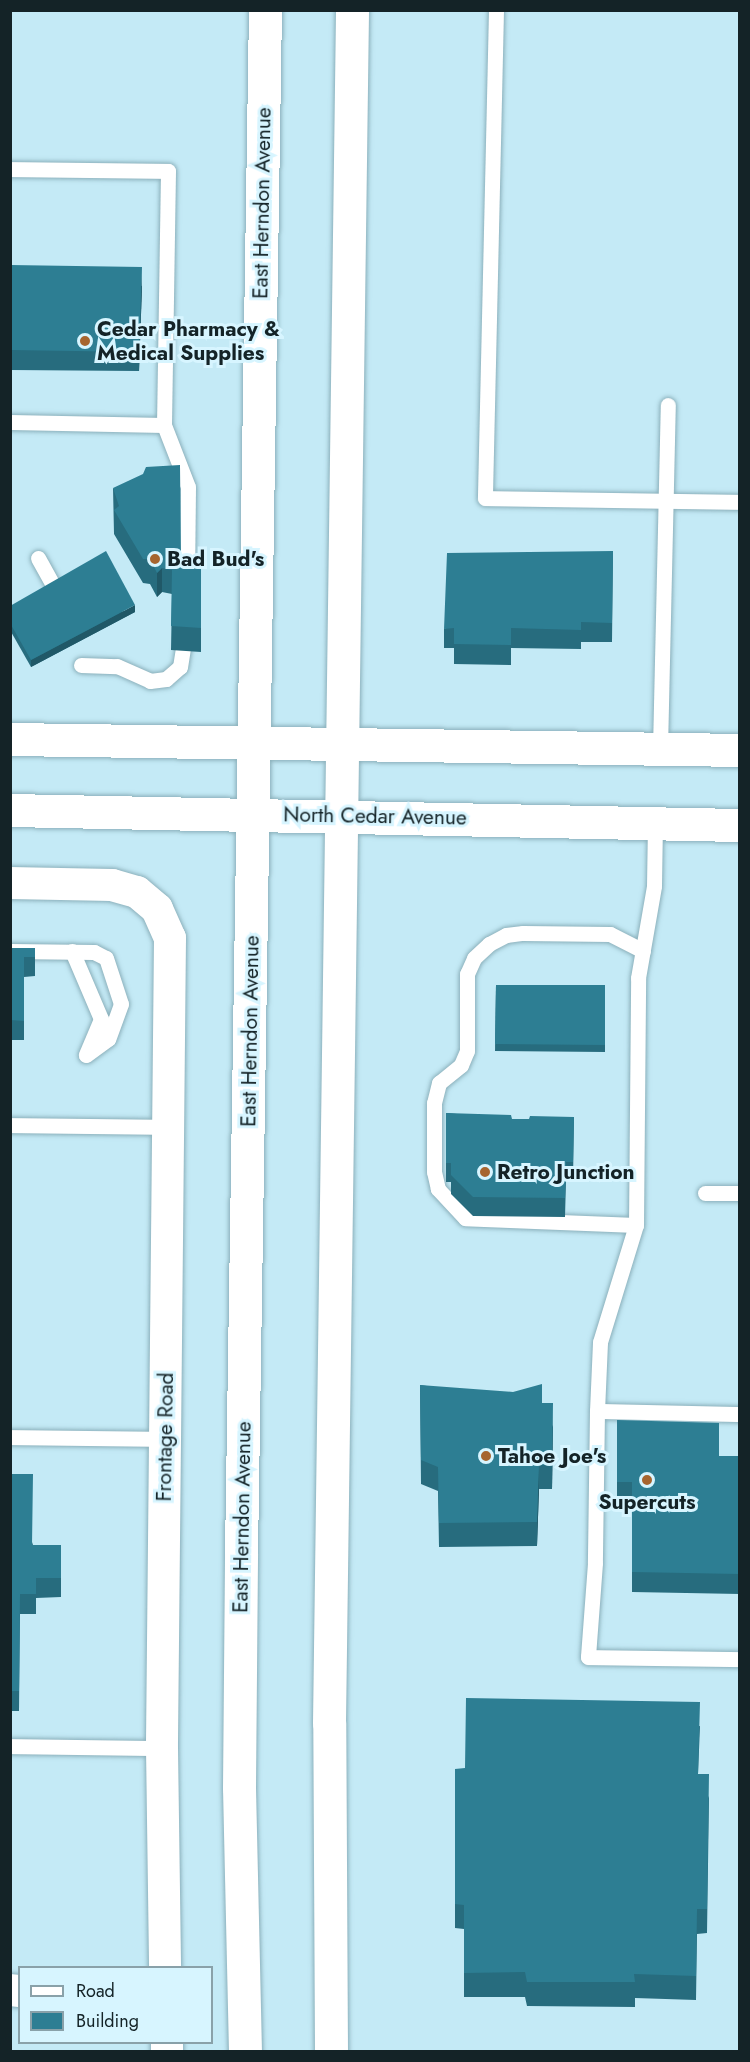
<!DOCTYPE html>
<style>
body{margin:0}
#map{position:relative;width:750px;height:2062px;overflow:hidden;background:#c4eaf6;font-family:Jost,sans-serif}
div>[style]{position:absolute}
.roads{filter:drop-shadow(0 0 2px #8bb0bb) drop-shadow(0 0 2px #8bb0bb)}
.service>*{height:15px;margin:-7.5px;padding:0 7.5px;transform-origin:7.5px;border-radius:7.5px;background:#fff}
.minor>*{height:32px;margin:-16px;padding:0 16px;transform-origin:16px;border-radius:16px;background:#fff}
.secondary>*{height:33px;margin:-16.5px;padding:0 16.5px;transform-origin:16.5px;border-radius:16.5px;background:#fff}
.primary>*{height:33px;margin:-16.5px;padding:0 16.5px;transform-origin:16.5px;border-radius:16.5px;background:#fff}
.wall>*{inset:0;background:#276c7e}
.shaded-wall>*{inset:0;background:#205867}
.building>*{inset:0;background:#2d7e93}
.dots>*{width:16px;height:16px;translate:-50% -50%;box-sizing:border-box;border:3px solid #d7f5ff;border-radius:50%}
span{translate:-50% -50%;white-space:nowrap;text-align:center;line-height:1.15;-webkit-text-stroke:6px #d7f5ff;paint-order:stroke}
.street-label{font-size:21px;color:#142327}
.poi-label{font-size:21px;color:#142327;font-weight:700}
.left{translate:0 -50%;text-align:left}
.frame{position:absolute;inset:0;border:12px solid #142327;pointer-events:none}
.legend{position:absolute;left:18px;top:1966px;width:195px;height:78px;box-sizing:border-box;background:#d7f5ff;border:2px solid #89a1a9;margin:0;padding:8px 10px;list-style:none;font-size:18px;color:#142327}
.legend li{display:flex;align-items:center;gap:12px;height:30px}
.legend b{width:30px;border:2px solid #89a1a9}
</style>
<div id="map">
<div class="roads">
<div class="service">
<i style="left:496px;top:10px;width:488px;rotate:91.3deg"></i>
<i style="left:485px;top:498px;width:255px;rotate:0.9deg"></i>
<i style="left:10px;top:169px;width:158px;rotate:0.7deg"></i>
<i style="left:168px;top:171px;width:254px;rotate:90.9deg"></i>
<i style="left:164px;top:425px;width:154px;rotate:-178.9deg"></i>
<i style="left:164px;top:425px;width:66px;rotate:68.8deg"></i>
<i style="left:188px;top:487px;width:93px;rotate:90.6deg"></i>
<i style="left:38px;top:558px;width:35px;rotate:61deg"></i>
<i style="left:81px;top:665px;width:36px;rotate:2deg"></i>
<i style="left:117px;top:666px;width:36px;rotate:24deg"></i>
<i style="left:150px;top:681px;width:16px;rotate:-7deg"></i>
<i style="left:166px;top:679px;width:18px;rotate:-41deg"></i>
<i style="left:180px;top:667px;width:36px;rotate:-81deg"></i>
<i style="left:660px;top:749px;width:344px;rotate:-88.7deg"></i>
<i style="left:10px;top:951px;width:84px;rotate:0.7deg"></i>
<i style="left:94px;top:952px;width:13px;rotate:27deg"></i>
<i style="left:106px;top:958px;width:48px;rotate:71.9deg"></i>
<i style="left:121px;top:1004px;width:37px;rotate:110deg"></i>
<i style="left:108px;top:1039px;width:27px;rotate:144deg"></i>
<i style="left:72px;top:951px;width:74px;rotate:66.9deg"></i>
<i style="left:101px;top:1019px;width:39px;rotate:113deg"></i>
<i style="left:10px;top:1125px;width:160px;rotate:0.7deg"></i>
<i style="left:705px;top:1193px;width:35px"></i>
<i style="left:636px;top:1225px;width:171px;rotate:-177.7deg"></i>
<i style="left:465px;top:1218px;width:40px;rotate:-133deg"></i>
<i style="left:438px;top:1189px;width:17px;rotate:-103deg"></i>
<i style="left:434px;top:1172px;width:69px;rotate:-90deg"></i>
<i style="left:434px;top:1103px;width:21px;rotate:-76deg"></i>
<i style="left:439px;top:1083px;width:28px;rotate:-39deg"></i>
<i style="left:461px;top:1065px;width:15px;rotate:-67deg"></i>
<i style="left:467px;top:1051px;width:77px;rotate:-90deg"></i>
<i style="left:467px;top:974px;width:17px;rotate:-66deg"></i>
<i style="left:474px;top:958px;width:21px;rotate:-43deg"></i>
<i style="left:489px;top:944px;width:19px;rotate:-28deg"></i>
<i style="left:506px;top:935px;width:17px;rotate:-7deg"></i>
<i style="left:523px;top:933px;width:87px;rotate:0.7deg"></i>
<i style="left:610px;top:934px;width:37px;rotate:27deg"></i>
<i style="left:597px;top:1411px;width:69px;rotate:-87.5deg"></i>
<i style="left:600px;top:1342px;width:122px;rotate:-72.9deg"></i>
<i style="left:636px;top:1225px;width:247px;rotate:-89.5deg"></i>
<i style="left:638px;top:978px;width:93px;rotate:-80.1deg"></i>
<i style="left:654px;top:886px;width:61px;rotate:-89.1deg"></i>
<i style="left:740px;top:1414px;width:143px;rotate:-178.8deg"></i>
<i style="left:597px;top:1411px;width:152px;rotate:90.8deg"></i>
<i style="left:595px;top:1563px;width:94px;rotate:94.3deg"></i>
<i style="left:588px;top:1657px;width:152px;rotate:0.8deg"></i>
<i style="left:10px;top:1437px;width:155px;rotate:0.7deg"></i>
<i style="left:10px;top:1746px;width:152px;rotate:0.8deg"></i>
</div>
<div class="minor">
<i style="left:10px;top:883px;width:102px;rotate:1.1deg"></i>
<i style="left:112px;top:885px;width:26px;rotate:16deg"></i>
<i style="left:137px;top:892px;width:26px;rotate:40deg"></i>
<i style="left:157px;top:909px;width:32px;rotate:66deg"></i>
<i style="left:170px;top:938px;width:810px;rotate:90.57deg"></i>
<i style="left:162px;top:1748px;width:220px;rotate:89.2deg"></i>
<i style="left:10px;top:1990px;width:10px;rotate:6deg"></i>
<i style="left:167px;top:2042px;width:10px;rotate:90deg"></i>
</div>
<div class="secondary">
<i style="left:10px;top:739px;width:730px;rotate:0.86deg"></i>
<i style="left:10px;top:810px;width:730px;rotate:1.18deg"></i>
</div>
<div class="primary">
<i style="left:245px;top:2052px;width:264px;rotate:-91.3deg"></i>
<i style="left:239px;top:1788px;width:235px;rotate:-89.5deg"></i>
<i style="left:241px;top:1553px;width:1543px;rotate:-89.11deg"></i>
<i style="left:331px;top:2052px;width:329px;rotate:-90.3deg"></i>
<i style="left:329px;top:1723px;width:1713px;rotate:-89.23deg"></i>
</div>
</div>
<div class="wall">
<i style="clip-path:polygon(10px 265px,142px 286px,139px 371px,10px 370px)"></i>
<i style="clip-path:polygon(113px 488px,181px 559px,201px 559px,201px 652px,171px 650px,172px 594px,162px 592px,157px 597px,150px 584px,143px 583px,114px 534px)"></i>
<i style="clip-path:polygon(613px 551px,612px 642px,581px 642px,581px 649px,511px 648px,511px 665px,454px 664px,454px 648px,444px 648px,444px 629px)"></i>
<i style="clip-path:polygon(10px 606px,135px 612px,31px 667px,10px 630px)"></i>
<i style="clip-path:polygon(10px 948px,35px 948px,35px 976px,24px 977px,24px 1040px,10px 1040px)"></i>
<i style="clip-path:polygon(496px 985px,605px 985px,605px 1052px,495px 1051px)"></i>
<i style="clip-path:polygon(446px 1113px,512px 1119px,529px 1119px,574px 1117px,573px 1181px,566px 1181px,565px 1217px,473px 1216px,451px 1194px,451px 1182px,446px 1182px)"></i>
<i style="clip-path:polygon(420px 1385px,542px 1403px,553px 1427px,552px 1489px,539px 1489px,537px 1546px,439px 1547px,438px 1491px,421px 1484px)"></i>
<i style="clip-path:polygon(617px 1420px,719px 1456px,740px 1456px,740px 1594px,632px 1592px,632px 1502px,617px 1501px)"></i>
<i style="clip-path:polygon(10px 1474px,33px 1545px,61px 1545px,61px 1597px,36px 1598px,36px 1614px,20px 1614px,19px 1711px,10px 1711px)"></i>
<i style="clip-path:polygon(700px 1726px,698px 1774px,709px 1798px,707px 1933px,697px 1934px,696px 2000px,635px 1998px,635px 2007px,527px 2006px,525px 1997px,464px 1997px,464px 1929px,455px 1928px,455px 1904px,465px 1768px)"></i>
</div>
<div class="shaded-wall">
<i style="clip-path:polygon(142px 267px,142px 286px,139px 371px,139px 352px)"></i>
<i style="clip-path:polygon(162px 568px,162px 592px,157px 597px,157px 573px)"></i>
<i style="clip-path:polygon(135px 605px,135px 612px,31px 667px,31px 660px)"></i>
<i style="clip-path:polygon(553px 1403px,553px 1427px,552px 1489px,552px 1464px)"></i>
<i style="clip-path:polygon(539px 1465px,539px 1489px,537px 1546px,537px 1522px)"></i>
</div>
<div class="building">
<i style="clip-path:polygon(10px 265px,142px 267px,139px 352px,10px 350px)"></i>
<i style="clip-path:polygon(180px 465px,181px 559px,201px 559px,201px 628px,171px 626px,172px 570px,162px 568px,157px 573px,150px 559px,143px 559px,114px 510px,119px 506px,113px 488px,143px 474px,146px 467px)"></i>
<i style="clip-path:polygon(106px 551px,135px 605px,31px 660px,10px 623px,10px 606px)"></i>
<i style="clip-path:polygon(613px 551px,612px 623px,581px 622px,581px 630px,511px 628px,511px 645px,454px 644px,454px 628px,444px 629px,447px 553px)"></i>
<i style="clip-path:polygon(10px 948px,35px 948px,35px 957px,24px 957px,24px 1021px,10px 1020px)"></i>
<i style="clip-path:polygon(496px 985px,605px 985px,605px 1045px,495px 1044px)"></i>
<i style="clip-path:polygon(446px 1113px,511px 1115px,512px 1119px,529px 1119px,530px 1116px,574px 1117px,573px 1162px,566px 1162px,565px 1198px,473px 1197px,451px 1175px,451px 1163px,446px 1163px)"></i>
<i style="clip-path:polygon(542px 1384px,542px 1403px,553px 1403px,552px 1464px,539px 1465px,537px 1522px,439px 1523px,438px 1467px,421px 1460px,420px 1385px,513px 1392px)"></i>
<i style="clip-path:polygon(617px 1420px,719px 1423px,719px 1456px,740px 1456px,740px 1574px,632px 1572px,632px 1482px,617px 1482px)"></i>
<i style="clip-path:polygon(10px 1474px,33px 1474px,32px 1545px,61px 1545px,61px 1578px,36px 1578px,36px 1594px,20px 1594px,19px 1691px,10px 1691px)"></i>
<i style="clip-path:polygon(466px 1698px,700px 1702px,698px 1774px,709px 1774px,707px 1909px,697px 1909px,696px 1976px,634px 1974px,635px 1982px,527px 1982px,525px 1972px,464px 1973px,464px 1905px,455px 1904px,455px 1769px,465px 1768px)"></i>
</div>
<div class="dots">
<i style="left:85px;top:341px;background:#a6652f"></i>
<i style="left:155px;top:559px;background:#a6652f"></i>
<i style="left:485px;top:1172px;background:#a6652f"></i>
<i style="left:486px;top:1456px;background:#a6652f"></i>
<i style="left:647px;top:1480px;background:#a6652f"></i>
</div>
<div class="street-label">
<span style="left:262px;top:203px;rotate:-89deg">East Herndon Avenue</span>
<span style="left:375px;top:816px;rotate:1deg">North Cedar Avenue</span>
<span style="left:250px;top:1031px;rotate:-89deg">East Herndon Avenue</span>
<span style="left:165px;top:1437px;rotate:-89deg">Frontage Road</span>
<span style="left:242px;top:1517px;rotate:-89deg">East Herndon Avenue</span>
</div>
<div class="poi-label">
<span class="left" style="left:97px;top:341px">Cedar Pharmacy &amp;<br>Medical Supplies</span>
<span class="left" style="left:167px;top:559px">Bad Bud's</span>
<span class="left" style="left:497px;top:1172px">Retro Junction</span>
<span class="left" style="left:498px;top:1456px">Tahoe Joe's</span>
<span style="left:647px;top:1502px">Supercuts</span>
</div>
<div class="frame"></div>
<ul class="legend">
<li><b style="height:8px;background:#fff"></b>Road</li>
<li><b style="height:16px;background:#2d7e93"></b>Building</li>
</ul>
</div>
